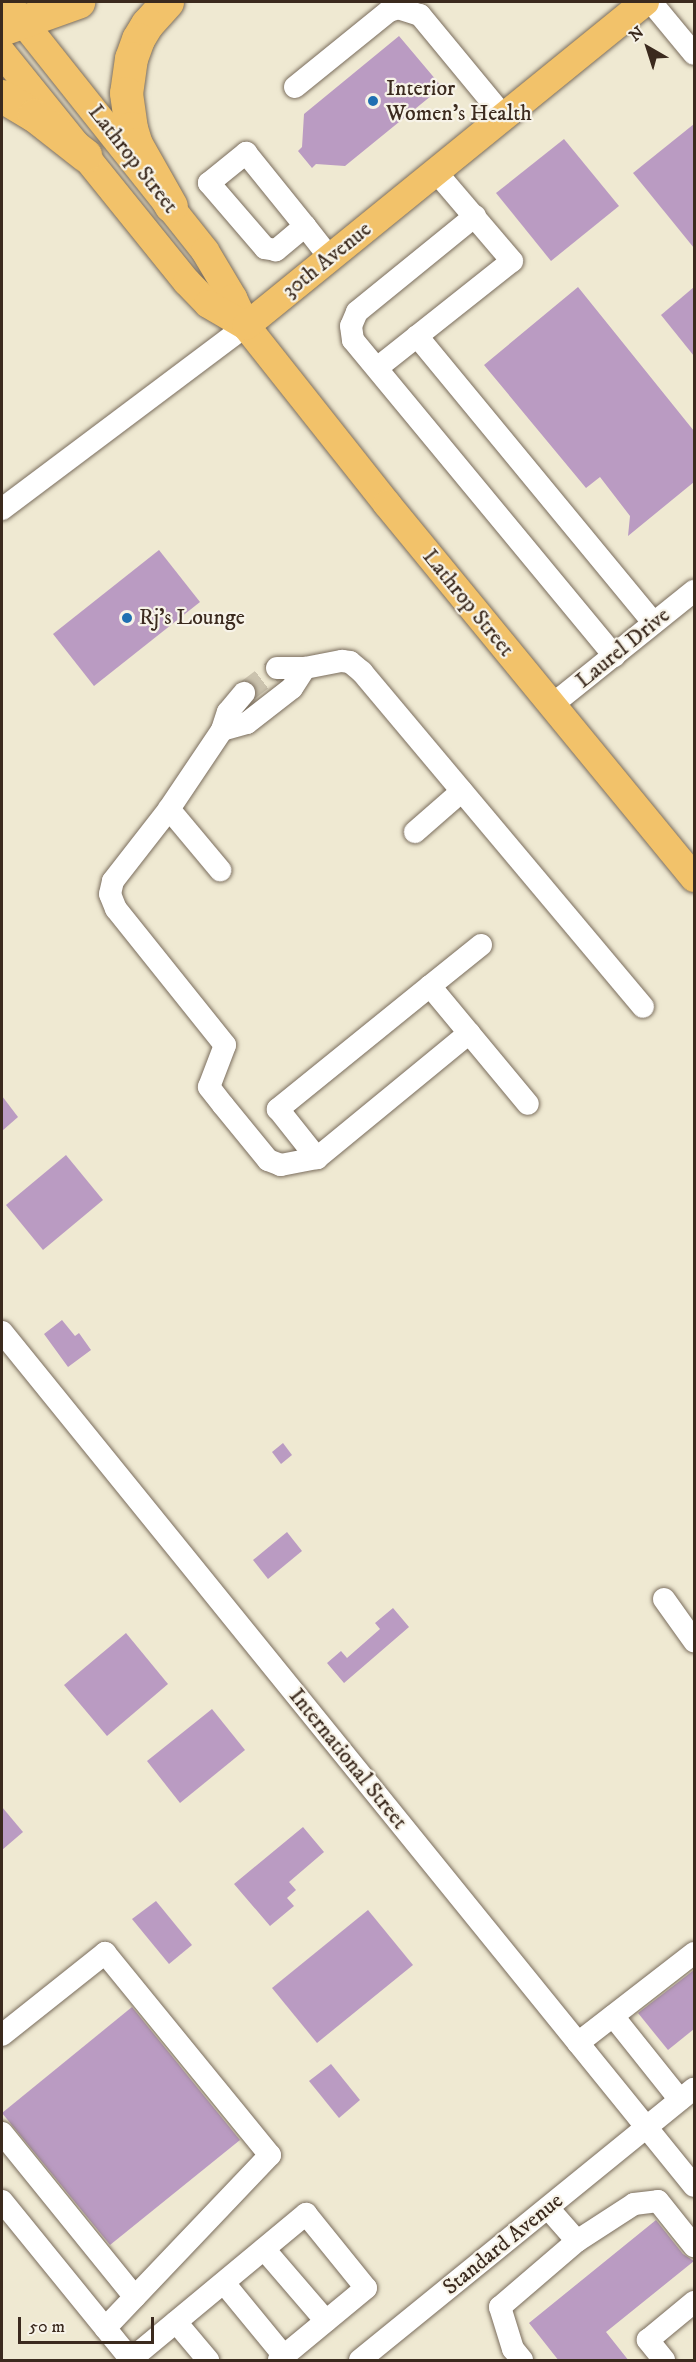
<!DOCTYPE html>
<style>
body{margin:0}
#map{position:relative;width:696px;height:2362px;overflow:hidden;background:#efe9d2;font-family:"IM FELL DW Pica",serif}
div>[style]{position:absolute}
.building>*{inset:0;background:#ba9bc2}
.minor-tunnel>*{height:22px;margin-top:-11px;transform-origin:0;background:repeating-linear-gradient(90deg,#cbc3ae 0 22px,transparent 0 33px)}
.roads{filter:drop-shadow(0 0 2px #7a6d5d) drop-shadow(0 0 2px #7a6d5d)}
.minor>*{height:22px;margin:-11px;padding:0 11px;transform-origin:11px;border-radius:11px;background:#fff}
.major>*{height:28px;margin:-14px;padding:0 14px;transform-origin:14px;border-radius:14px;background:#f2c26a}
.highway>*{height:33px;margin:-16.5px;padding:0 16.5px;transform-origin:16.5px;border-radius:16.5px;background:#f2c26a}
.dots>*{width:16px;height:16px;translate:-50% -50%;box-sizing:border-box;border:3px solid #f7f3e8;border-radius:50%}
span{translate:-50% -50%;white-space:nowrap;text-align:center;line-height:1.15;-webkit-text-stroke:4.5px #f7f3e8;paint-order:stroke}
.poi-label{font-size:22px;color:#3b2a1e}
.left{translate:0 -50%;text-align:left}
.street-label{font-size:22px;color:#3b2a1e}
.frame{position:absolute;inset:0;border:3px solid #3b2a1e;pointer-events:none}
.north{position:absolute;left:618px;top:18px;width:60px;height:60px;-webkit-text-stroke:4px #f7f3e8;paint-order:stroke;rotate:321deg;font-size:16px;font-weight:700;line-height:24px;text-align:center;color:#3b2a1e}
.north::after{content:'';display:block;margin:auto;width:21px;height:27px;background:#3b2a1e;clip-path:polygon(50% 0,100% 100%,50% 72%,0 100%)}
.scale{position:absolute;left:18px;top:2317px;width:136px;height:27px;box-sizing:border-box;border:3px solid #3b2a1e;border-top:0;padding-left:8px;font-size:18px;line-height:21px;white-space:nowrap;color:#3b2a1e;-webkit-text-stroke:4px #f7f3e8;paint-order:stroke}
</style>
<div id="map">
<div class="building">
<i style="clip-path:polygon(399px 36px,442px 87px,345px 166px,316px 164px,312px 168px,298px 151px,302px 147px,304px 114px)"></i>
<i style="clip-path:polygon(694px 124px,694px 248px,633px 173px)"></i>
<i style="clip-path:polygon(564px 139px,619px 206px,551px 261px,496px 193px)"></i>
<i style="clip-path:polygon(578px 287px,694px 431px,694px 482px,628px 536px,630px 516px,600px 477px,586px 488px,484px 365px)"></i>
<i style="clip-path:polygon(694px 287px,694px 356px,661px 315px)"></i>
<i style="clip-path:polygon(159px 550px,200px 602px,94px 686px,53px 634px)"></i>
<i style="clip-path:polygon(2px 1096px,18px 1117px,2px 1131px)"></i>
<i style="clip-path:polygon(66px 1155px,103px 1200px,43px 1250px,6px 1205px)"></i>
<i style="clip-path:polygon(62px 1320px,75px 1336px,79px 1333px,91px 1350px,68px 1367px,44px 1334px)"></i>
<i style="clip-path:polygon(283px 1443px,292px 1455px,281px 1464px,272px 1452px)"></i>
<i style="clip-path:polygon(287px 1532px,302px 1551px,268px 1579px,253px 1560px)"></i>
<i style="clip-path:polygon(393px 1608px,409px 1627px,344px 1683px,327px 1663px,341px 1651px,347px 1658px,380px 1629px,375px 1623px)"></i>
<i style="clip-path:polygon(126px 1633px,168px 1684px,107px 1736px,64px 1685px)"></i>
<i style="clip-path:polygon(212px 1709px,245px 1750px,180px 1803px,147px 1761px)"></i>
<i style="clip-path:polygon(2px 1807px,23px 1832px,2px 1850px)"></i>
<i style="clip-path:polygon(303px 1827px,324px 1852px,289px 1882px,296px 1890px,287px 1898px,294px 1906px,270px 1926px,234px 1884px)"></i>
<i style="clip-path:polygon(156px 1901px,192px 1945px,169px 1964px,132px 1919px)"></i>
<i style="clip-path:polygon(368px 1910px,413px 1965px,317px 2043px,272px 1988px)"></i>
<i style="clip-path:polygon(694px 1970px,694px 2029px,668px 2050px,638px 2013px)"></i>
<i style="clip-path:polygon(132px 2007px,240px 2140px,110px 2245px,2px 2113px)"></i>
<i style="clip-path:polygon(331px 2064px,360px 2100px,339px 2118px,309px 2081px)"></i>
<i style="clip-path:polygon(656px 2220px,683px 2254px,694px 2261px,606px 2332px,629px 2361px,559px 2361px,529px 2323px)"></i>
</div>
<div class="minor-tunnel">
<i style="left:244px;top:693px;width:41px;rotate:-37.1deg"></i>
</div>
<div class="roads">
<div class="minor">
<i style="left:651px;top:2px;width:67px;rotate:50.4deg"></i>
<i style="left:295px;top:87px;width:121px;rotate:-39deg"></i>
<i style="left:389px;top:11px;width:9px;rotate:-18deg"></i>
<i style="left:398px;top:8px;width:23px;rotate:18deg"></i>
<i style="left:420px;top:15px;width:132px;rotate:50.5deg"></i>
<i style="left:475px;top:216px;width:152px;rotate:140.9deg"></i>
<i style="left:357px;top:312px;width:15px;rotate:113deg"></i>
<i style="left:351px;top:326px;width:14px;rotate:82deg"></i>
<i style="left:353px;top:340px;width:410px;rotate:50.4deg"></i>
<i style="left:305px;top:226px;width:38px;rotate:140deg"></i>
<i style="left:276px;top:250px;width:11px;rotate:-170deg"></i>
<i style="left:265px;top:248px;width:86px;rotate:-130.7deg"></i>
<i style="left:209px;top:183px;width:48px;rotate:-39deg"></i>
<i style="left:246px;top:153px;width:94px;rotate:51.1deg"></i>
<i style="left:305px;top:226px;width:41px;rotate:52deg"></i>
<i style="left:417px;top:336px;width:372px;rotate:50.5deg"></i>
<i style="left:377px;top:368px;width:172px;rotate:-38.4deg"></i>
<i style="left:512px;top:261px;width:117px;rotate:-130.5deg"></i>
<i style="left:2px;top:509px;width:305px;rotate:-36.9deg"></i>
<i style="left:277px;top:668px;width:28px"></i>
<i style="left:552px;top:705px;width:182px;rotate:-38.8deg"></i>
<i style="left:222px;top:730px;width:19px;rotate:-72deg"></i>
<i style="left:228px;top:712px;width:25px;rotate:-50deg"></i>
<i style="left:169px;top:809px;width:80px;rotate:50.1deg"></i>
<i style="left:415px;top:832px;width:62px;rotate:-41.1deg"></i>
<i style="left:481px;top:945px;width:65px;rotate:141.2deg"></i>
<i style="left:430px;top:986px;width:153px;rotate:50.3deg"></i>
<i style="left:430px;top:986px;width:196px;rotate:141deg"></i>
<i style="left:278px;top:1109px;width:63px;rotate:51.5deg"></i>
<i style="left:317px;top:1158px;width:197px;rotate:-39.4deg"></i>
<i style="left:317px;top:1158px;width:37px;rotate:169deg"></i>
<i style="left:281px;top:1165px;width:14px;rotate:-159deg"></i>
<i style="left:268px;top:1160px;width:71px;rotate:-129.3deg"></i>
<i style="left:223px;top:1105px;width:23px;rotate:-128deg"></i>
<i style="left:209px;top:1087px;width:45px;rotate:-69.1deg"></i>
<i style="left:225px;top:1045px;width:174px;rotate:-128.7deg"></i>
<i style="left:116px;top:909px;width:16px;rotate:-112deg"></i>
<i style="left:110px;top:894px;width:13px;rotate:-77deg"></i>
<i style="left:113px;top:881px;width:91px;rotate:-52.1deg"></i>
<i style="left:169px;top:809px;width:95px;rotate:-56.1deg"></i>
<i style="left:222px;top:730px;width:26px;rotate:-16deg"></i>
<i style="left:247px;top:723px;width:57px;rotate:-37.9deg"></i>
<i style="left:292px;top:688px;width:24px;rotate:-57deg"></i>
<i style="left:305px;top:668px;width:38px;rotate:-11deg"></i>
<i style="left:342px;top:661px;width:8px;rotate:7deg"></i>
<i style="left:350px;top:662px;width:16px;rotate:40deg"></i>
<i style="left:362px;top:672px;width:437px;rotate:50deg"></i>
<i style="left:2px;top:1332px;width:1099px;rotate:50.98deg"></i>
<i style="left:664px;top:1599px;width:52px;rotate:54.5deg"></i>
<i style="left:613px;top:2016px;width:107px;rotate:51.4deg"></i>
<i style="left:2px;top:2035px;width:132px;rotate:-38.5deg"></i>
<i style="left:105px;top:1953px;width:261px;rotate:50.8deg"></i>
<i style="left:270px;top:2155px;width:239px;rotate:133.6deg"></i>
<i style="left:578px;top:2043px;width:147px;rotate:-37.8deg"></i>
<i style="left:2px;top:2133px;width:211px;rotate:51deg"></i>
<i style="left:2px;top:2201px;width:205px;rotate:50.9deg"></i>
<i style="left:577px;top:2241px;width:68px;rotate:-33deg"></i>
<i style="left:634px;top:2204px;width:24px;rotate:-7deg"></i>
<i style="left:658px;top:2201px;width:58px;rotate:51.3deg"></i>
<i style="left:264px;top:2249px;width:95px;rotate:49.3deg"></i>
<i style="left:224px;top:2283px;width:94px;rotate:50.6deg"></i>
<i style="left:176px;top:2322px;width:50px;rotate:49.9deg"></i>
<i style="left:130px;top:2360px;width:229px;rotate:-39.7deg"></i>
<i style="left:306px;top:2214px;width:95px;rotate:51deg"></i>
<i style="left:366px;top:2288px;width:113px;rotate:140.4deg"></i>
<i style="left:360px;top:2360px;width:430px;rotate:-39.1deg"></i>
<i style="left:522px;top:2360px;width:14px;rotate:-129deg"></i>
<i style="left:513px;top:2349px;width:44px;rotate:-107.2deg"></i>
<i style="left:500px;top:2307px;width:101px;rotate:-40.6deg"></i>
<i style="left:577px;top:2241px;width:44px;rotate:-131.3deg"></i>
<i style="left:664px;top:2360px;width:26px;rotate:-129deg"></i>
<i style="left:648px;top:2340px;width:60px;rotate:-39.6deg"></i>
</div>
<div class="major">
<i style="left:7px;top:2px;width:318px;rotate:51.5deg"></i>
<i style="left:205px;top:251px;width:55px;rotate:59.2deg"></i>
<i style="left:233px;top:298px;width:31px;rotate:65deg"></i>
<i style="left:246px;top:326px;width:227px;rotate:51.6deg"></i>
<i style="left:387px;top:504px;width:484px;rotate:50.6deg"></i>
<i style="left:2px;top:53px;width:294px;rotate:51.1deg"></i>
<i style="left:187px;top:282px;width:30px;rotate:46deg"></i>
<i style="left:208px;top:304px;width:44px;rotate:30.1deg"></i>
<i style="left:246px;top:326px;width:514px;rotate:-39.08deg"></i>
</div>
<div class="highway">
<i style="left:167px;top:2px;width:30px;rotate:132deg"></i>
<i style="left:147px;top:24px;width:17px;rotate:121deg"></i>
<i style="left:138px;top:39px;width:20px;rotate:110deg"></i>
<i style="left:131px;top:58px;width:35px;rotate:98deg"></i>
<i style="left:126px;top:93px;width:35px;rotate:82deg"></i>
<i style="left:131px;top:128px;width:17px;rotate:73deg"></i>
<i style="left:136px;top:144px;width:71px;rotate:60.6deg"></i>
<i style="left:2px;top:29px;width:81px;rotate:-19.6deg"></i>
<i style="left:2px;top:96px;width:37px;rotate:31deg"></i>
<i style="left:34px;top:115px;width:65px;rotate:38.1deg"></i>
</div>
</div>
<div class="dots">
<i style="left:373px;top:101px;background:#1f6fb2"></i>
<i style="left:127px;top:618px;background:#1f6fb2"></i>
</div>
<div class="poi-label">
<span class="left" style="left:386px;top:101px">Interior<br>Women's Health</span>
<span class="left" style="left:139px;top:618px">Rj's Lounge</span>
</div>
<div class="street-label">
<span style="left:133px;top:159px;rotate:52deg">Lathrop Street</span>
<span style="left:327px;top:260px;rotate:-39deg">30th Avenue</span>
<span style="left:468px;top:603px;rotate:51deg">Lathrop Street</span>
<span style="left:623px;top:648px;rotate:-39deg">Laurel Drive</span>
<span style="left:348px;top:1759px;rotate:51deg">International Street</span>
<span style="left:503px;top:2244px;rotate:-39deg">Standard Avenue</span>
</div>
<div class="frame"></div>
<div class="north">N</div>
<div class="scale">50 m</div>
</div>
